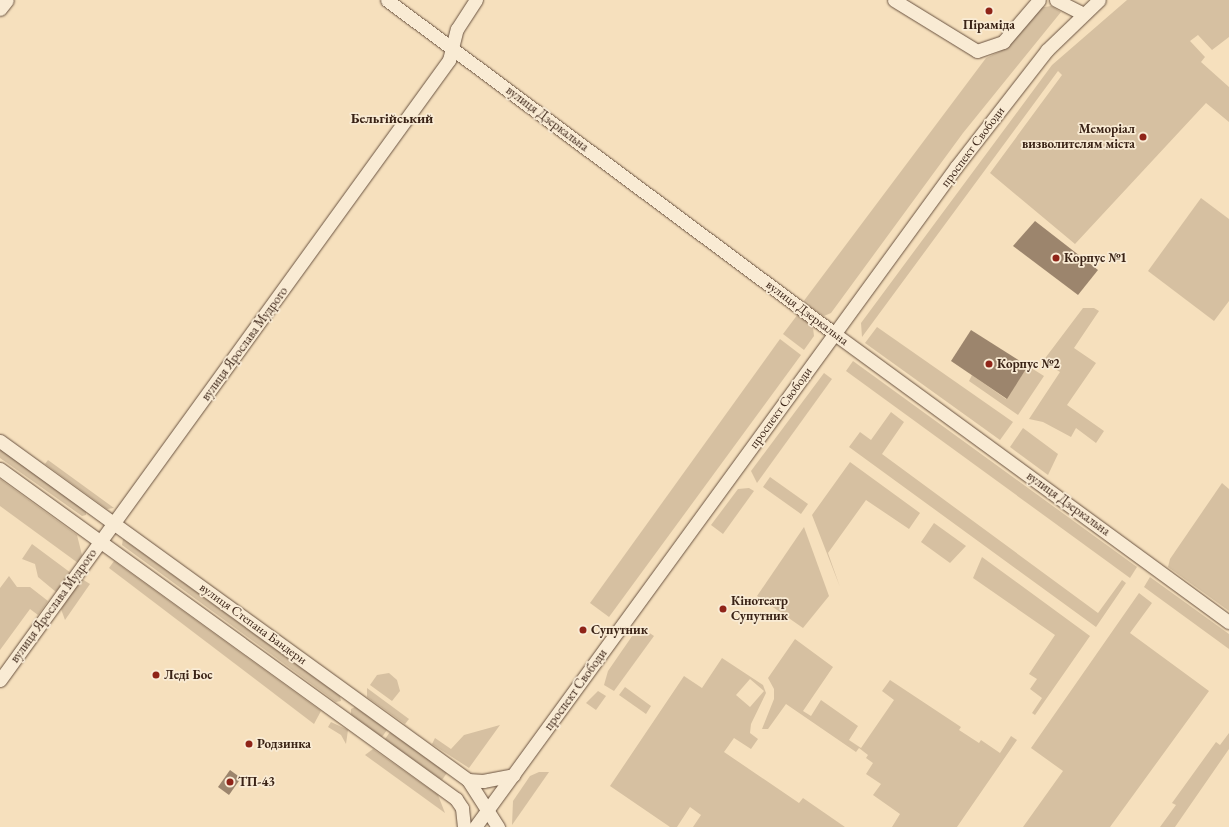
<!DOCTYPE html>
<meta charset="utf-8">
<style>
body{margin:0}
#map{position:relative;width:1229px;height:827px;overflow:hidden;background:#f6e0bd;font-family:"EB Garamond",serif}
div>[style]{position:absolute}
.green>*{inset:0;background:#d6c0a1}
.building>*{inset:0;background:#9c856d}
.roads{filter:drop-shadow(0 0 1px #695240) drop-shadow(0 0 1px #695240)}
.street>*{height:13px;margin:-6.5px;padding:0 6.5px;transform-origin:6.5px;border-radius:6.5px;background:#f9ebd4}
.dots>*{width:11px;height:11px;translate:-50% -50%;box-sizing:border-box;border:2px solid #f9ebd4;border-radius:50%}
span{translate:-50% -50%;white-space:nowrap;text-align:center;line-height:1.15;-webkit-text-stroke:3.5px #f9ebd4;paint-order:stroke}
.poi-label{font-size:13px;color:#3a2316;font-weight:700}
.right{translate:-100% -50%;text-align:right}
.left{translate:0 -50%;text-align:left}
.street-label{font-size:13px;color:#3a2316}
.neighbourhood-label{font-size:14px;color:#3a2316;font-weight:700}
</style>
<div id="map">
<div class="green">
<i style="clip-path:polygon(1127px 0,1229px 0,1229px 37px,1212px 50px,1198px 35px,1190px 41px,1205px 57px,1201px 62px,1229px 87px,1229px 122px,1206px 103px,1075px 244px,990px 173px,1062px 75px,1058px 71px,862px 337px,861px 323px,1052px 65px)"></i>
<i style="clip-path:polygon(1051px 6px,1061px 12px,963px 133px,831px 313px,824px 316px,803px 302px,986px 58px,1001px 51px,1038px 8px)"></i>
<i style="clip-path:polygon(1201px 198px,1229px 219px,1229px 301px,1214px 321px,1148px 271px)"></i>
<i style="clip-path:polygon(1083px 308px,1094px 308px,1099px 311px,1074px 348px,1096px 363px,1067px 405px,1104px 431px,1096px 443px,1076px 428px,1071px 437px,1043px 422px,1029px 419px,1060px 372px,1043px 361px)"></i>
<i style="clip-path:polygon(798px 314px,813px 328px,814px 336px,804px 350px,783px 334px)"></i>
<i style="clip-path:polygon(877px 327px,1013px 422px,1000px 440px,865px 343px)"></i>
<i style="clip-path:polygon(780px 339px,801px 355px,609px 617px,590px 603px)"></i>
<i style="clip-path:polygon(853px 361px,1137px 567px,1130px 578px,846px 371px)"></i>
<i style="clip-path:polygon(1028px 366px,1044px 376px,1018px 415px,969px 381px,972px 375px,1006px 399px)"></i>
<i style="clip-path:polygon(824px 373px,832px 379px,757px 483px,751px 471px)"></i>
<i style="clip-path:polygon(891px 412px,904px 422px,882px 454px,1098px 613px,1122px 580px,1126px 583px,1096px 627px,849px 447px,860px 432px,871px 440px)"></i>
<i style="clip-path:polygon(1023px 428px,1058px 454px,1048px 475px,1010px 447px)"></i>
<i style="clip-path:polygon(0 448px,86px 510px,86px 515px,82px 516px,0 458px)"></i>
<i style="clip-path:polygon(48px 460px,114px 508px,107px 509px,45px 464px)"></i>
<i style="clip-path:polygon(850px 462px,920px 513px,909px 529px,866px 500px,828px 553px,840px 587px,812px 515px)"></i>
<i style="clip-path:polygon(770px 477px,808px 504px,801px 514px,763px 487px)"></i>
<i style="clip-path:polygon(0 479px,77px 535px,82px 555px,78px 563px,0 506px)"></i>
<i style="clip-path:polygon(1222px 483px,1229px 489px,1229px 611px,1168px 567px,1170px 559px)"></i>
<i style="clip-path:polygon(749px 488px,754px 491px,723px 534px,711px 525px,738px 489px)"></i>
<i style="clip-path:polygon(934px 523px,966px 546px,950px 563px,921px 542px)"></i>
<i style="clip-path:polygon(804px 527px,829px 596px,803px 628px,757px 596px)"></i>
<i style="clip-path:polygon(123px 539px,340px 696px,341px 701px,336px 702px,122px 545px)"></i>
<i style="clip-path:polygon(32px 544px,71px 573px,56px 592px,38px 577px,35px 564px,22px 559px)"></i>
<i style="clip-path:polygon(982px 557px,1090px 636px,1035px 715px,1032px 713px,1042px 698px,1030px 689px,1037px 679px,1029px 674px,1055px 635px,973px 578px)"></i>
<i style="clip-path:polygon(114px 561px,321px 711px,314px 724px,109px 568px)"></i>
<i style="clip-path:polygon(9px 576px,17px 587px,30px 587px,48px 601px,38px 615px,30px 609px,0 650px,0 588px)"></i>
<i style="clip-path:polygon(1150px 577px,1229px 634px,1229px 649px,1144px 587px)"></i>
<i style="clip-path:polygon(82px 579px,90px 584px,65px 620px,61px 609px)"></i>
<i style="clip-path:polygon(1139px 593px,1152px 603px,1130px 633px,1209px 691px,1110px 827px,1023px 827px,1063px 771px,1031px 748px)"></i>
<i style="clip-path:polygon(639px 626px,654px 636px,614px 691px,604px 685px,608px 671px)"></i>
<i style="clip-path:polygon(795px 639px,833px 667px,803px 711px,811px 716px,821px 700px,858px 726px,849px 740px,861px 748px,894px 700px,882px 691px,890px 680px,961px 727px,959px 730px,979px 743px,981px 740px,1000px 753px,1011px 736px,1017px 740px,957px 827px,892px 827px,900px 814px,873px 795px,881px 784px,866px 774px,873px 763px,866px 758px,868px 755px,859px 748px,856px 752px,786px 704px,768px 729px,762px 729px,774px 699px,774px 689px,768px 678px)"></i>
<i style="clip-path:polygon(evenodd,722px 658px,763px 685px,766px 693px,751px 724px,750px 733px,758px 739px,751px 749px,734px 738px,724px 752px,799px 803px,803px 798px,845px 827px,693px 827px,701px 815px,690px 807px,677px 827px,670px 827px,610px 786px,684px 676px,702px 688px,722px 658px,750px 679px,764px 691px,750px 707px,736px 695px,750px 679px)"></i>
<i style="clip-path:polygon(389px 673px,397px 680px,400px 691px,392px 701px,370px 685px,377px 675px)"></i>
<i style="clip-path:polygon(625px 687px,651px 706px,646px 714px,619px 695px)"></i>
<i style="clip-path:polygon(367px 688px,409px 719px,405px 724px,367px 697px)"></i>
<i style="clip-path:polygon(598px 691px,606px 696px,596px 710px,586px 703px)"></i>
<i style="clip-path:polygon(355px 707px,387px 730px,382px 737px,351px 714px,351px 709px)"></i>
<i style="clip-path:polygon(331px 722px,348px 730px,346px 744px,341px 735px,328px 727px)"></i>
<i style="clip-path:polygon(500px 725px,469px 768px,432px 744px,435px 738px,451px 749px,464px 735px)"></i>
<i style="clip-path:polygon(390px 732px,447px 773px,442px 780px,385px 739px)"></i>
<i style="clip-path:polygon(1229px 733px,1229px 749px,1175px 827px,1160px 827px,1176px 805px,1172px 803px,1216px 742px,1220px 745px)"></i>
<i style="clip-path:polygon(373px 749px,438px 795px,445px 813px,365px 755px)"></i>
<i style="clip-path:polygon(539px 772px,549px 772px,512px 825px,513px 801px,530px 776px)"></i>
</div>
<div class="building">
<i style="clip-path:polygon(1035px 221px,1098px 270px,1078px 295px,1013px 246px)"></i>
<i style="clip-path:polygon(971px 330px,1028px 366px,1007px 399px,951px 361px)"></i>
<i style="clip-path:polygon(230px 770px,241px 778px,229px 795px,218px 787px)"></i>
</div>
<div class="roads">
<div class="street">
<i style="left:387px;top:0;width:559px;rotate:36.71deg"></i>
<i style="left:835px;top:334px;width:488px;rotate:36.2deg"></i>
<i style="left:894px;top:0;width:97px;rotate:31.6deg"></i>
<i style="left:977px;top:51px;width:28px;rotate:-19deg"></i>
<i style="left:1003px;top:42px;width:55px;rotate:-49.4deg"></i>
<i style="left:1056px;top:0;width:30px;rotate:27deg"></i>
<i style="left:0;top:9px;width:11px;rotate:-52deg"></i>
<i style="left:0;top:441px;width:578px;rotate:35.92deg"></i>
<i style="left:468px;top:780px;width:15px;rotate:4deg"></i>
<i style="left:483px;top:781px;width:31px;rotate:-11deg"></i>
<i style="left:0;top:469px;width:563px;rotate:35.89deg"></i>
<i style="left:456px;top:799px;width:11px;rotate:56deg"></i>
<i style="left:462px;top:808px;width:19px;rotate:84deg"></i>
<i style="left:0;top:680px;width:766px;rotate:-54.09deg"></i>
<i style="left:449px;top:60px;width:32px;rotate:-76deg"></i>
<i style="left:457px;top:29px;width:35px;rotate:-57deg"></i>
<i style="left:468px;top:780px;width:56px;rotate:57.4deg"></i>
<i style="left:475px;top:827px;width:817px;rotate:-53.92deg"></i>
<i style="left:956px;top:167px;width:148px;rotate:-52.1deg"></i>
<i style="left:1047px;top:50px;width:72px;rotate:-43.9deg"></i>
</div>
</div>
<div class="dots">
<i style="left:989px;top:11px;background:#8f2418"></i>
<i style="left:1143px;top:137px;background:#8f2418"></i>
<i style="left:1056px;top:258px;background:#8f2418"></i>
<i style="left:989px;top:364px;background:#8f2418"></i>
<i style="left:723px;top:609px;background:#8f2418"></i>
<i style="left:583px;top:630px;background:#8f2418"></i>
<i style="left:156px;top:675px;background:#8f2418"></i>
<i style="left:249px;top:744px;background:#8f2418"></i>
<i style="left:230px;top:782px;background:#8f2418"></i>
</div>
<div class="poi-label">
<span style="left:989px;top:25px">Піраміда</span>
<span class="right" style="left:1135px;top:137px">Меморіал<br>визволителям міста</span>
<span class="left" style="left:1064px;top:258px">Корпус №1</span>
<span class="left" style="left:997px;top:364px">Корпус №2</span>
<span class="left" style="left:731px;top:609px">Кінотеатр<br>Супутник</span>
<span class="left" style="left:591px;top:630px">Супутник</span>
<span class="left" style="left:164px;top:675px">Леді Бос</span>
<span class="left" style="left:257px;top:744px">Родзинка</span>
<span class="left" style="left:238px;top:782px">ТП-43</span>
</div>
<div class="street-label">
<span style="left:547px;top:119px;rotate:37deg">вулиця Дзеркальна</span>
<span style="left:973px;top:147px;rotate:-53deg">проспект Свободи</span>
<span style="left:807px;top:313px;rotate:37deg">вулиця Дзеркальна</span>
<span style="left:245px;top:344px;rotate:-54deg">вулиця Ярослава Мудрого</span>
<span style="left:781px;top:408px;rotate:-54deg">проспект Свободи</span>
<span style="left:1068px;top:504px;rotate:36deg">вулиця Дзеркальна</span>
<span style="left:54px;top:606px;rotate:-54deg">вулиця Ярослава Мудрого</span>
<span style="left:253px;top:624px;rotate:36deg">вулиця Степана Бандери</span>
<span style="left:576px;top:690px;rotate:-54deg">проспект Свободи</span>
</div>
<div class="neighbourhood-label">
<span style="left:392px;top:118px">Бельгійський</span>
</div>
</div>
